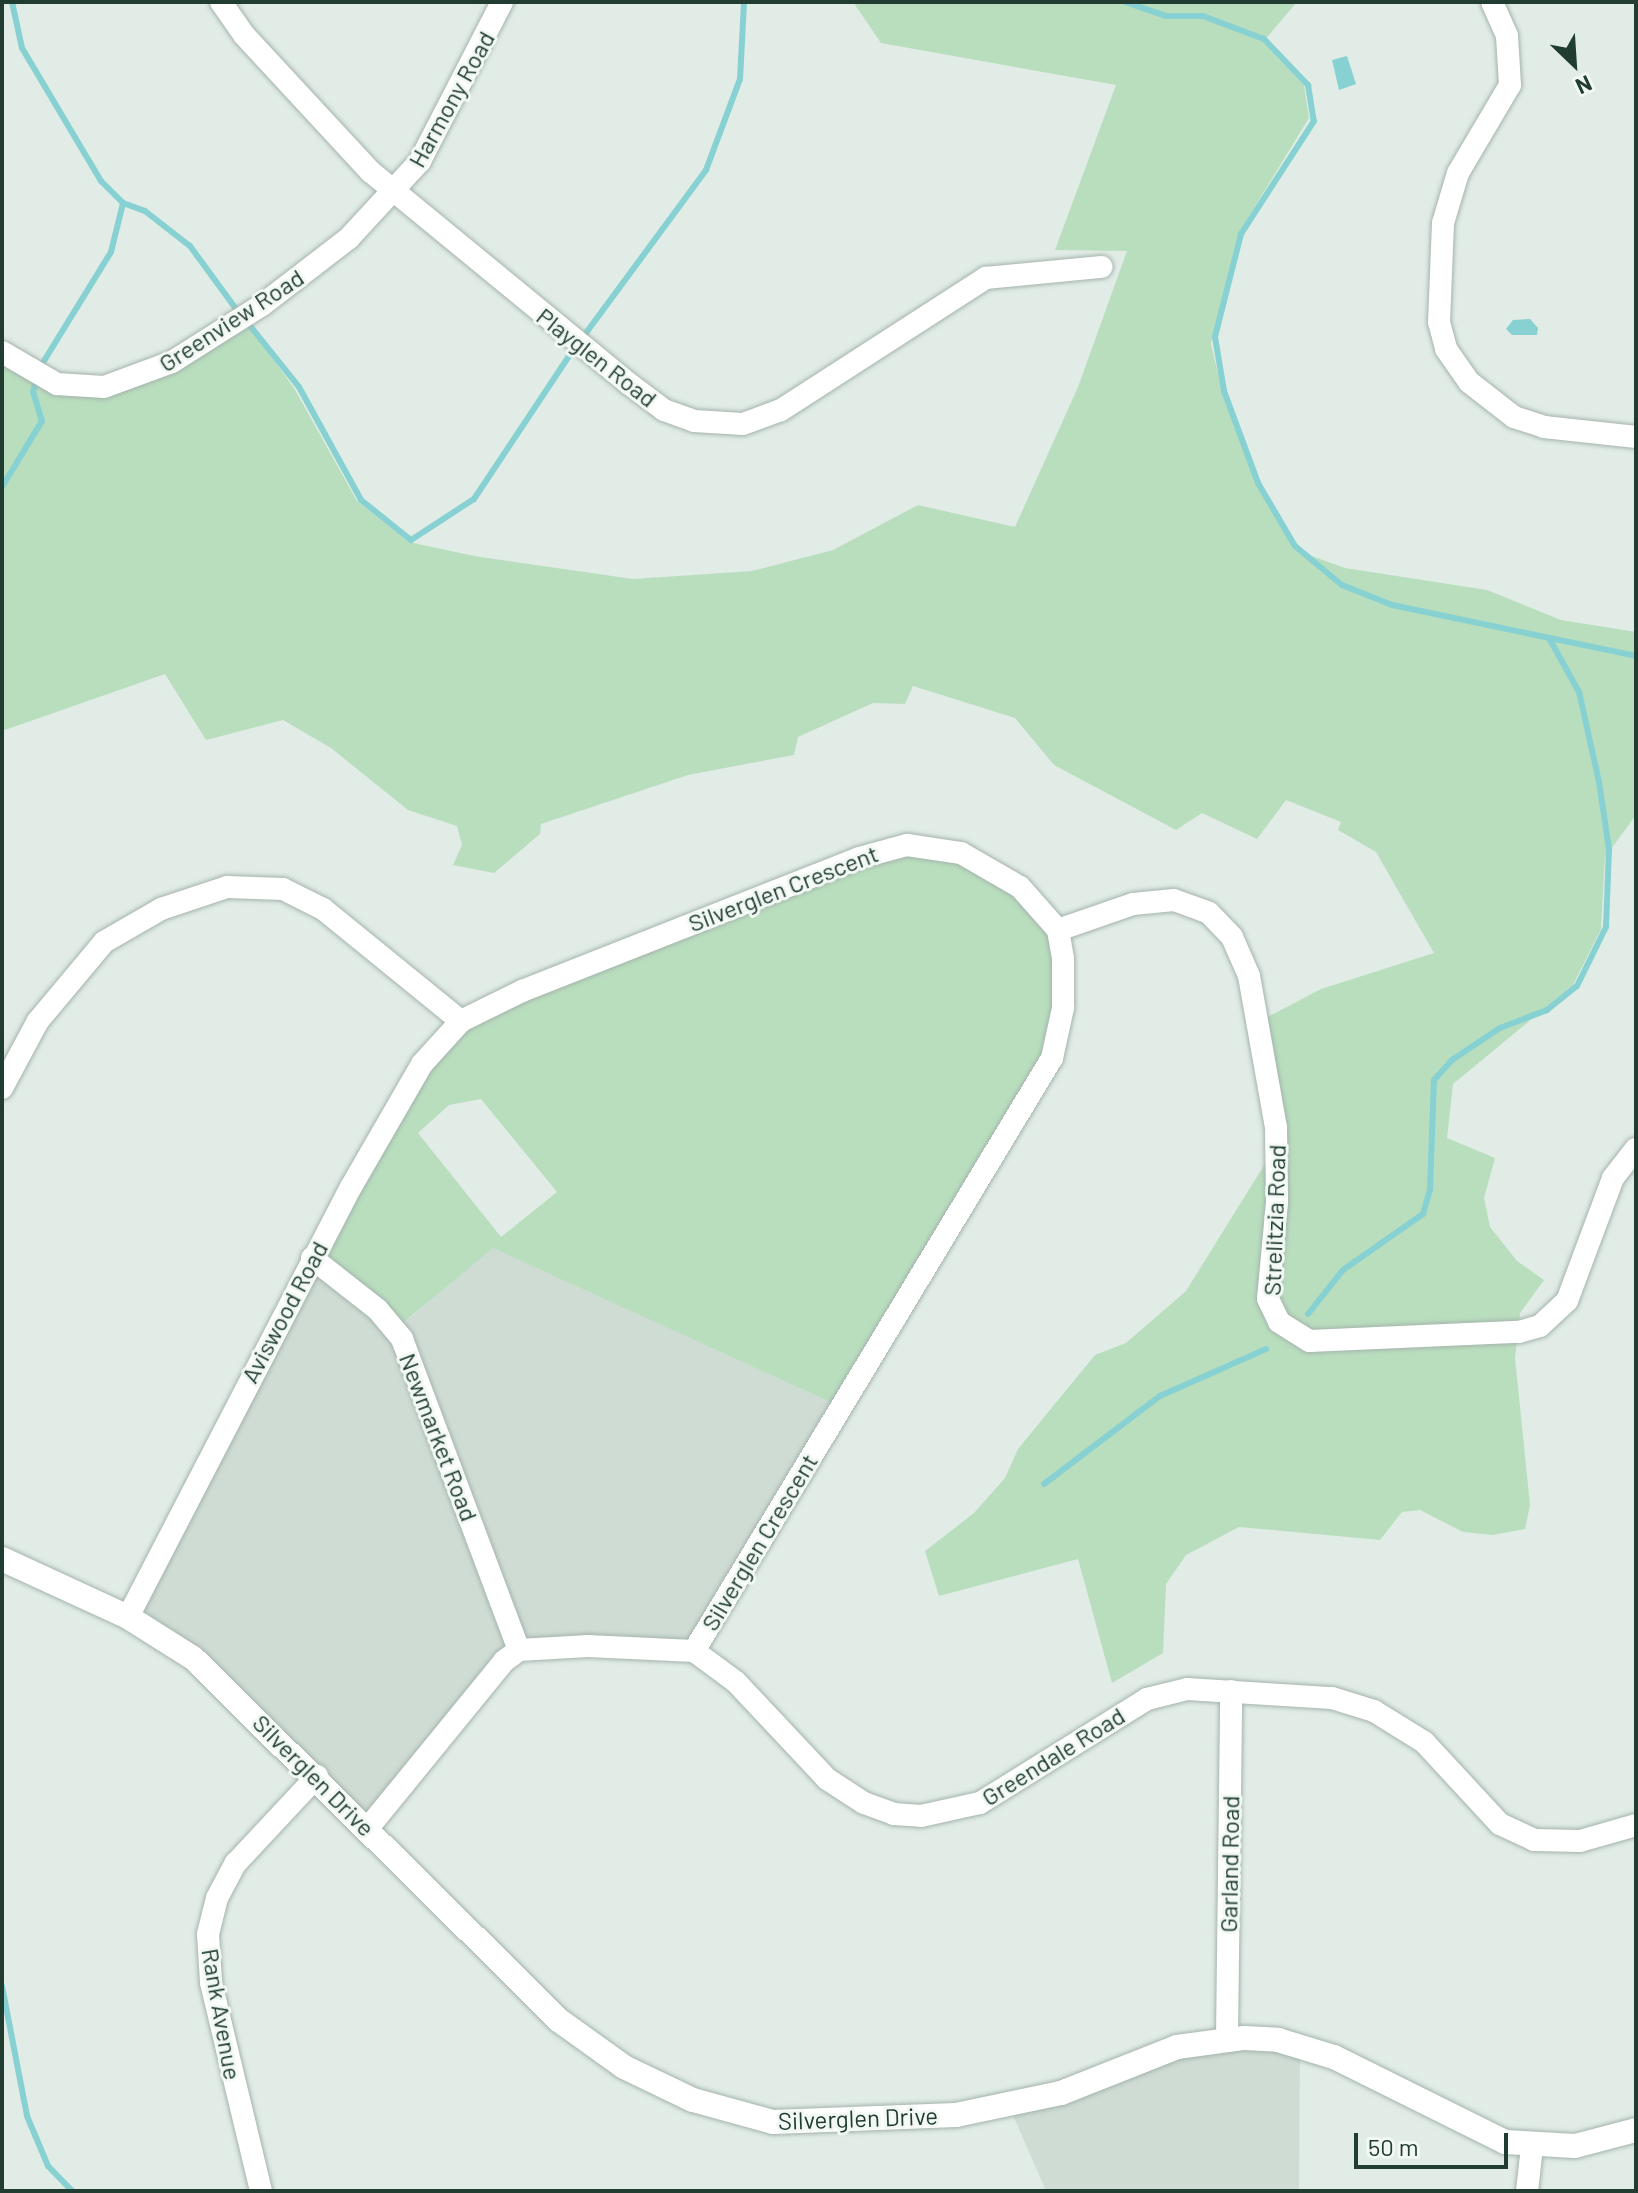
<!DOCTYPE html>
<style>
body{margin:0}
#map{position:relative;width:1638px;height:2193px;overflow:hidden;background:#e1ece6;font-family:Barlow,sans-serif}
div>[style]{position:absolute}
.built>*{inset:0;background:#cfdcd4}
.green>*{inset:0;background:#b9debe}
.water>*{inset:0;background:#87d1d3}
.stream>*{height:6px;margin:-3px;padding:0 3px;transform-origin:3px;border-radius:3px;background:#87d1d3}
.roads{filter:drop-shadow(0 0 2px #a4b4ac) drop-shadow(0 0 2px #a4b4ac)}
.street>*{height:22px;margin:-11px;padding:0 11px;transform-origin:11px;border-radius:11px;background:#fff}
.secondary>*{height:24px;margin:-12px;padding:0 12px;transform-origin:12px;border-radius:12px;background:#fff}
span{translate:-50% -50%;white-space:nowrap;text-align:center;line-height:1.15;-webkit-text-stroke:6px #f2f8f4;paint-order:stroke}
.street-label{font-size:24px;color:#213d32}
.frame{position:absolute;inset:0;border:4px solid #213d32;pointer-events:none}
.north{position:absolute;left:1534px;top:24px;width:80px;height:80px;-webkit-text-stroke:6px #f2f8f4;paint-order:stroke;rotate:155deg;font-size:22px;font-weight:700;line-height:32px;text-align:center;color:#213d32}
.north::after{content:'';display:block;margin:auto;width:28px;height:36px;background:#213d32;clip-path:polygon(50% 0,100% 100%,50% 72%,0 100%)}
.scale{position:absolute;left:1354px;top:2133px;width:154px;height:36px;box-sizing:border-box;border:4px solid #213d32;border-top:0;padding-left:10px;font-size:24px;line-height:28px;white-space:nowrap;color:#213d32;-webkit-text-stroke:6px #f2f8f4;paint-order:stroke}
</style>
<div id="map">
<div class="built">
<i style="clip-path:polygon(493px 1247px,841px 1407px,693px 1651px,519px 1650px,369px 1828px,128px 1617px,312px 1257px,397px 1329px)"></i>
<i style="clip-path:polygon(1300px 2045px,1299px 2191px,1046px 2191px,1009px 2106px,1149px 2055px)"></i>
</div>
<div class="green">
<i style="clip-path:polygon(853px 2px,1297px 2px,1263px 42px,1304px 85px,1309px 118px,1238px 234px,1211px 344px,1223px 395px,1257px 485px,1295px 550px,1345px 568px,1487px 590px,1561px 620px,1636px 632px,1636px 815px,1605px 857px,1601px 929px,1573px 985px,1453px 1084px,1447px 1138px,1495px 1158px,1484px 1198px,1490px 1227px,1517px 1261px,1544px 1280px,1520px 1313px,1515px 1358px,1530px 1505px,1525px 1529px,1493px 1535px,1463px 1532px,1420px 1510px,1402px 1512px,1380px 1540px,1239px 1527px,1186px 1555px,1166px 1584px,1163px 1653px,1112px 1683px,1078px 1559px,939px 1596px,925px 1551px,974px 1513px,1005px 1478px,1018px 1449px,1095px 1355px,1126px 1343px,1186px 1291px,1276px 1146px,1258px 1022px,1321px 989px,1434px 953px,1376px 852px,1338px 830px,1341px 822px,1286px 800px,1257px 839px,1202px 813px,1176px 830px,1054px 765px,1015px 718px,913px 686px,905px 704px,873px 703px,798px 737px,794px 755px,688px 775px,541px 824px,540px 834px,494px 873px,453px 865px,462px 845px,457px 826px,408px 810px,331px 748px,283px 720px,206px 740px,165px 674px,2px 731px,2px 354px,88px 391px,243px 318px,294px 388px,357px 501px,409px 542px,474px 556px,633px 579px,752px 571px,833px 550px,918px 505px,1015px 527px,1078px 387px,1127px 251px,1055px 250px,1116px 85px,881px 43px)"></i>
<i style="clip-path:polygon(evenodd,948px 849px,1053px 921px,1061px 1031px,841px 1407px,493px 1248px,396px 1329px,312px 1257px,449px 1031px,859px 857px,948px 849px,481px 1099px,557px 1192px,501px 1237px,418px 1133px,449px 1105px,481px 1099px)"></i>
</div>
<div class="water">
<i style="clip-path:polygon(1347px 56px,1356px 84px,1339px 90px,1332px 60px)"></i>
<i style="clip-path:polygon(1530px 319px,1538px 328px,1537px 335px,1512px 335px,1506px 329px,1513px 320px)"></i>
</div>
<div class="stream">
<i style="left:12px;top:2px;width:47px;rotate:77.7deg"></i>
<i style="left:22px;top:48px;width:155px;rotate:59.3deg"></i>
<i style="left:101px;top:181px;width:31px;rotate:45deg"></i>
<i style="left:123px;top:203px;width:23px;rotate:20deg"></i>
<i style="left:145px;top:211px;width:57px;rotate:37.9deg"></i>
<i style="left:190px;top:246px;width:83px;rotate:53.8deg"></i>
<i style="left:1125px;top:2px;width:43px;rotate:18.9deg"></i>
<i style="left:1166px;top:16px;width:37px"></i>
<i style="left:1203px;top:16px;width:65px;rotate:20.7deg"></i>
<i style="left:1264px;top:39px;width:64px;rotate:46.3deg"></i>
<i style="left:1308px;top:85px;width:36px;rotate:81deg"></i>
<i style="left:1314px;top:121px;width:135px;rotate:122.9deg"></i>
<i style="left:1241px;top:234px;width:106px;rotate:104.2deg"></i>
<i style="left:1215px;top:337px;width:55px;rotate:80.5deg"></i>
<i style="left:1224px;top:391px;width:98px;rotate:69.7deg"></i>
<i style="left:1258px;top:483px;width:73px;rotate:59.6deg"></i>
<i style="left:1295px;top:546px;width:61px;rotate:39.7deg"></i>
<i style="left:1342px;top:585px;width:54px;rotate:21.8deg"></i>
<i style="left:1392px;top:605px;width:249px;rotate:11.8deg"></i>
<i style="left:247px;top:322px;width:83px;rotate:51.3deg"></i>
<i style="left:299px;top:387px;width:129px;rotate:61.2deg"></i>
<i style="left:361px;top:500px;width:64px;rotate:38.7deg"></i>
<i style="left:411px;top:540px;width:75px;rotate:-33.1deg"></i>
<i style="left:474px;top:499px;width:172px;rotate:-56.4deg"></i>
<i style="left:569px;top:356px;width:231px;rotate:-53.6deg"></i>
<i style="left:706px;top:170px;width:97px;rotate:-69.5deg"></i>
<i style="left:740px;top:79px;width:77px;rotate:-87deg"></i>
<i style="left:39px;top:369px;width:137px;rotate:-58.4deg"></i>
<i style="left:111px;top:252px;width:50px;rotate:-76.2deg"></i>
<i style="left:2px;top:487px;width:77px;rotate:-58.8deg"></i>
<i style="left:42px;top:421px;width:30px;rotate:-107deg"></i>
<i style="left:33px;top:392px;width:12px;rotate:-76deg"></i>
<i style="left:1308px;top:1314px;width:56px;rotate:-51.5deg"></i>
<i style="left:1343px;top:1270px;width:98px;rotate:-35deg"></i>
<i style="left:1423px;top:1214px;width:26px;rotate:-74deg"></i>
<i style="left:1430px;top:1189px;width:109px;rotate:-87.9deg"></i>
<i style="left:1434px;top:1080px;width:27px;rotate:-48deg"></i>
<i style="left:1452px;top:1060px;width:58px;rotate:-33.7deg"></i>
<i style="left:1500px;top:1028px;width:50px;rotate:-21deg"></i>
<i style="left:1547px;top:1010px;width:38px;rotate:-39deg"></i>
<i style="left:1577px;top:986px;width:66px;rotate:-63.8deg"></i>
<i style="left:1606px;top:927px;width:78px;rotate:-87.8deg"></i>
<i style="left:1609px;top:849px;width:68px;rotate:-98.5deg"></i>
<i style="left:1599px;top:782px;width:92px;rotate:-102.5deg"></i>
<i style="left:1579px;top:692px;width:62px;rotate:-119.1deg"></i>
<i style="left:1044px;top:1484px;width:146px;rotate:-37.2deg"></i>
<i style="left:1160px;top:1396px;width:116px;rotate:-23.9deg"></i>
<i style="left:2px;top:1986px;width:132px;rotate:79.1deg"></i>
<i style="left:27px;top:2116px;width:54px;rotate:67.2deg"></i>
<i style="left:48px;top:2166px;width:35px;rotate:46deg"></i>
</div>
<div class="roads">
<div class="street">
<i style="left:221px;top:2px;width:40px;rotate:55.1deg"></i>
<i style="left:244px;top:35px;width:187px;rotate:47.2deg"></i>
<i style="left:371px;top:172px;width:333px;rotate:39.4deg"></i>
<i style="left:628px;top:383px;width:45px;rotate:36.9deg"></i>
<i style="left:664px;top:410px;width:32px;rotate:20deg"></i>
<i style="left:694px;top:421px;width:49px;rotate:3.5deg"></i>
<i style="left:743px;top:424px;width:40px;rotate:-20.2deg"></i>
<i style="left:781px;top:410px;width:244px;rotate:-32.8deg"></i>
<i style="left:986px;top:278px;width:116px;rotate:-5.5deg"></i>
<i style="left:1492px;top:2px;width:37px;rotate:66deg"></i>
<i style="left:1507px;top:36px;width:49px;rotate:86.5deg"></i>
<i style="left:1510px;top:85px;width:102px;rotate:120.6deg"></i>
<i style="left:1458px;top:173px;width:52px;rotate:106.7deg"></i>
<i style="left:1443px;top:223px;width:99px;rotate:92.3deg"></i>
<i style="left:1439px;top:322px;width:28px;rotate:75deg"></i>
<i style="left:1446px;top:349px;width:40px;rotate:55.1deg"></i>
<i style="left:1469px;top:382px;width:57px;rotate:37.9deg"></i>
<i style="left:1514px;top:417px;width:32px;rotate:18deg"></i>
<i style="left:1544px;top:427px;width:93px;rotate:6.2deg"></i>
<i style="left:2px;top:352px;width:64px;rotate:30.2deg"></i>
<i style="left:57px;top:384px;width:47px;rotate:3.7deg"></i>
<i style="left:104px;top:387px;width:72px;rotate:-20.2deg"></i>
<i style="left:172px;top:362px;width:107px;rotate:-32.3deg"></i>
<i style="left:262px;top:305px;width:110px;rotate:-37.6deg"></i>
<i style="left:349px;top:238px;width:105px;rotate:-47.3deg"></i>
<i style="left:420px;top:161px;width:179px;rotate:-62.7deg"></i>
<i style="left:1058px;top:930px;width:79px;rotate:-19.1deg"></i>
<i style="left:1133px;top:904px;width:41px;rotate:-5.6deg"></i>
<i style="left:1174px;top:900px;width:37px;rotate:20deg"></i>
<i style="left:1209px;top:913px;width:33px;rotate:46deg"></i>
<i style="left:1232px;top:937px;width:43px;rotate:66.4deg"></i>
<i style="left:1249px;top:976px;width:153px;rotate:79.9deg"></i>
<i style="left:1276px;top:1127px;width:75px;rotate:89.2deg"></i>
<i style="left:1277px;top:1202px;width:97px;rotate:95.3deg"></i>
<i style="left:1268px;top:1299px;width:25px;rotate:64deg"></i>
<i style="left:1279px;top:1322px;width:36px;rotate:32deg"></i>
<i style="left:1309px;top:1341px;width:210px;rotate:-2.5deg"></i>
<i style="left:1519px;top:1332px;width:22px;rotate:-16deg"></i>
<i style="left:1540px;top:1326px;width:37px;rotate:-43deg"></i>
<i style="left:1567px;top:1301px;width:131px;rotate:-69.5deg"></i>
<i style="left:1613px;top:1178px;width:37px;rotate:-52deg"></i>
<i style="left:2px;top:1088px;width:76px;rotate:-61.8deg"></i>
<i style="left:38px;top:1021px;width:103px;rotate:-50.1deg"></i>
<i style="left:104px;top:942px;width:66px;rotate:-30.1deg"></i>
<i style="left:161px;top:909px;width:70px;rotate:-18.4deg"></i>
<i style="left:227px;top:887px;width:56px;rotate:2deg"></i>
<i style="left:283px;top:889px;width:45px;rotate:26.6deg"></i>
<i style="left:323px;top:909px;width:178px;rotate:39.1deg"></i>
<i style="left:312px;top:1258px;width:84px;rotate:38.2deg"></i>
<i style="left:378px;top:1310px;width:38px;rotate:50deg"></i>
<i style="left:402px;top:1339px;width:332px;rotate:69.4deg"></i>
<i style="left:128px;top:1617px;width:484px;rotate:-62.6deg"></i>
<i style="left:351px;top:1187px;width:142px;rotate:-60deg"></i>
<i style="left:422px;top:1064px;width:58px;rotate:-47.8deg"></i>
<i style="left:461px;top:1021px;width:68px;rotate:-26.2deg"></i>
<i style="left:522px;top:991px;width:362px;rotate:-21.5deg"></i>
<i style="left:859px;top:858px;width:50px;rotate:-15.2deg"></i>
<i style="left:907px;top:845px;width:55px;rotate:8.4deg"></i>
<i style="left:961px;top:853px;width:68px;rotate:30deg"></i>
<i style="left:1020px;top:887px;width:57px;rotate:48.5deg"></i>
<i style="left:1058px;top:930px;width:28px;rotate:80deg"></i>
<i style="left:1063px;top:958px;width:50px;rotate:90deg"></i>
<i style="left:1063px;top:1008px;width:51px;rotate:102.4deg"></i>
<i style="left:1052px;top:1058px;width:693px;rotate:121.12deg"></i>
<i style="left:368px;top:1828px;width:215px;rotate:-50.8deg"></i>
<i style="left:504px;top:1661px;width:19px;rotate:-36deg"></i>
<i style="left:519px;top:1650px;width:69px;rotate:-3.3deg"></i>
<i style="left:588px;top:1646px;width:106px;rotate:2.7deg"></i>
<i style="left:694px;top:1651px;width:52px;rotate:36.4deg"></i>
<i style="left:736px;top:1682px;width:133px;rotate:46.8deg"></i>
<i style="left:827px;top:1779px;width:44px;rotate:33deg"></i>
<i style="left:864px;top:1803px;width:32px;rotate:20deg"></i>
<i style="left:894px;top:1814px;width:27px;rotate:4deg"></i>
<i style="left:921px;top:1816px;width:60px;rotate:-12.4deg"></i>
<i style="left:980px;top:1803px;width:197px;rotate:-31.9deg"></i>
<i style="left:1147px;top:1699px;width:41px;rotate:-14deg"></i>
<i style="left:1187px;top:1689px;width:145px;rotate:3.6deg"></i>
<i style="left:1332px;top:1698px;width:44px;rotate:17.2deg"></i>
<i style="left:1374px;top:1711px;width:59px;rotate:31.8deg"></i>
<i style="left:1424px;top:1742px;width:112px;rotate:47.2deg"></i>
<i style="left:1500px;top:1824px;width:38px;rotate:25deg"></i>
<i style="left:1534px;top:1840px;width:46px;rotate:1.2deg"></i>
<i style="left:1580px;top:1841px;width:58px;rotate:-15.9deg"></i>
<i style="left:1227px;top:2038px;width:347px;rotate:-89.3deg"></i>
<i style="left:261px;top:2191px;width:215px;rotate:-103.5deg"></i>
<i style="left:211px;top:1982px;width:48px;rotate:-93.6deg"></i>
<i style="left:208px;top:1934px;width:37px;rotate:-76deg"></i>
<i style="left:217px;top:1898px;width:40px;rotate:-62deg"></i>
<i style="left:236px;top:1863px;width:119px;rotate:-47deg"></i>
<i style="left:1527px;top:2191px;width:44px;rotate:-83.5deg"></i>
</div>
<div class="secondary">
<i style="left:2px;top:1559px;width:139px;rotate:24.7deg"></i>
<i style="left:128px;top:1617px;width:77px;rotate:32.2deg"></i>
<i style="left:193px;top:1658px;width:516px;rotate:44.69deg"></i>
<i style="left:560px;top:2021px;width:79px;rotate:35.7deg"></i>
<i style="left:624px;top:2067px;width:76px;rotate:25.6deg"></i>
<i style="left:693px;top:2100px;width:83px;rotate:15.4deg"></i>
<i style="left:773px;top:2122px;width:183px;rotate:-2.2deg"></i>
<i style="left:956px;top:2115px;width:107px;rotate:-11.8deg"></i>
<i style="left:1061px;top:2093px;width:125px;rotate:-21.6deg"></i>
<i style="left:1177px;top:2047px;width:68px;rotate:-7.7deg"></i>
<i style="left:1244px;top:2038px;width:34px;rotate:3deg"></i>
<i style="left:1278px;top:2040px;width:59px;rotate:16.9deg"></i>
<i style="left:1334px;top:2057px;width:191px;rotate:26.4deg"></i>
<i style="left:1505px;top:2142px;width:70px;rotate:3.3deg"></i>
<i style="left:1575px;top:2146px;width:63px;rotate:-14.7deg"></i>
</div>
</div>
<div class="street-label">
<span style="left:451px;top:99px;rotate:-61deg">Harmony Road</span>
<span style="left:231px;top:320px;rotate:-33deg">Greenview Road</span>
<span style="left:597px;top:357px;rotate:38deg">Playglen Road</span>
<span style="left:783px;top:888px;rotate:-21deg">Silverglen Crescent</span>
<span style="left:1274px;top:1220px;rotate:-88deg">Strelitzia Road</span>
<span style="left:284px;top:1312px;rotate:-62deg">Aviswood Road</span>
<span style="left:439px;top:1437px;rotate:69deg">Newmarket Road</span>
<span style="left:759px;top:1542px;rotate:-59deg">Silverglen Crescent</span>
<span style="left:1053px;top:1756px;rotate:-32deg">Greendale Road</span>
<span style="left:314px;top:1775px;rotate:45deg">Silverglen Drive</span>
<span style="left:1229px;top:1864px;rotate:-89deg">Garland Road</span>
<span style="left:222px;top:2014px;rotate:80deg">Rank Avenue</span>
<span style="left:858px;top:2118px;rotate:-2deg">Silverglen Drive</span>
</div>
<div class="frame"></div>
<div class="north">N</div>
<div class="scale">50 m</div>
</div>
